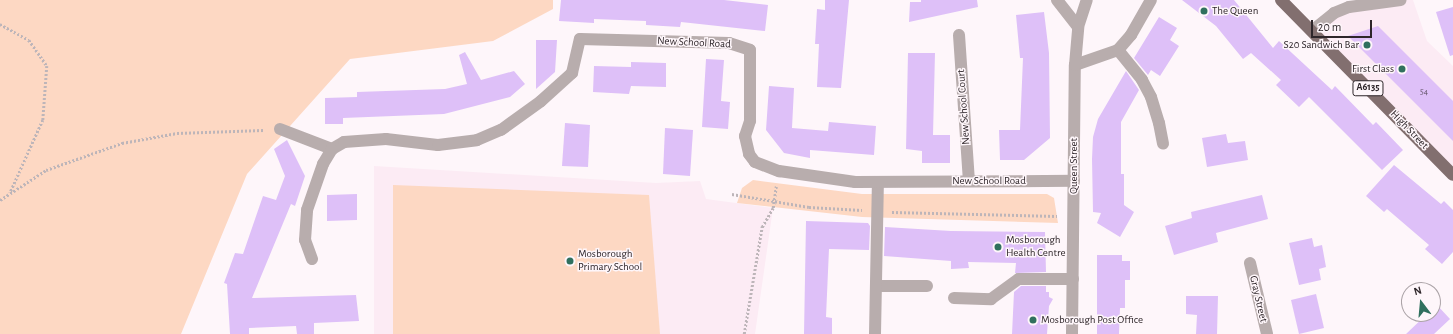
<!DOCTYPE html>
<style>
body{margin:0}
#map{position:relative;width:1453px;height:334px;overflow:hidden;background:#fef6fa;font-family:"Alegreya Sans",sans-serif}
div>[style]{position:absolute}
.built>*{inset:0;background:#fcebf4}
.green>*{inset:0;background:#fdd8c3}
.building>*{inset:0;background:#dec0f8}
.path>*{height:2.5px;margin-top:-1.25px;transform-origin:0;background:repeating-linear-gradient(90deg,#bdb5b9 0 2px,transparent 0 4px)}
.lane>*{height:12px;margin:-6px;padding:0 6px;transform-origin:6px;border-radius:6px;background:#b8adad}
.street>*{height:12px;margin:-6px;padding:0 6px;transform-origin:6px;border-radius:6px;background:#b8adad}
.primary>*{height:12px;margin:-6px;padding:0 6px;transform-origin:6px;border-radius:6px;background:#826f6f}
.dots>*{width:11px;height:11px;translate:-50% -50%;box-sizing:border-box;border:2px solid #fef6fa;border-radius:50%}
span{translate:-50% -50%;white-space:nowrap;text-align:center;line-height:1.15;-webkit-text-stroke:3px #fef6fa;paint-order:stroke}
.number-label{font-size:9px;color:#5a4c5e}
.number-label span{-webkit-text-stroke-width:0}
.shield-label span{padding:1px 3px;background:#fef6fa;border:1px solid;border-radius:3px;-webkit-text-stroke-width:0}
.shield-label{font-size:10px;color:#2e262a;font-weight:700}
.poi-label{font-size:11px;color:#2e262a}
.left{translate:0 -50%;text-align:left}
.right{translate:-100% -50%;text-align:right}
.street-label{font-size:11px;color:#2e262a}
.north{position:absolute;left:1401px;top:282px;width:40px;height:40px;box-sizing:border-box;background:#fef6fa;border:1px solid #aba3a7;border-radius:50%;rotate:344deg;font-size:11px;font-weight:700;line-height:16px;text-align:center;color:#2e262a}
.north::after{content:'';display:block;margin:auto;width:14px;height:18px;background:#30705e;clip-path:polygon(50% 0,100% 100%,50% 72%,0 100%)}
.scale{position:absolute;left:1311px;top:20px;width:61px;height:18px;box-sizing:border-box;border:2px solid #2e262a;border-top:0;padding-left:5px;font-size:12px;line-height:14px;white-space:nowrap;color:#2e262a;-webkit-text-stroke:3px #fef6fa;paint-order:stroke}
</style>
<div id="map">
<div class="built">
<i style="clip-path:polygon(1401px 0,1413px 0,1427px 41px,1453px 66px,1453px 175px,1312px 31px,1334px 13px)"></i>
<i style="clip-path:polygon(374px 166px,656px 183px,700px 181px,706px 199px,773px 208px,755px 334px,374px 334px)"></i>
</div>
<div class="green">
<i style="clip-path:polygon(0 0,553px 0,553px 9px,493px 41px,350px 59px,247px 174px,181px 334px,0 334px)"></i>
<i style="clip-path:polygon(753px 180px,862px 194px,1047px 194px,1054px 198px,1058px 223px,862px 217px,737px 203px,742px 188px)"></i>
<i style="clip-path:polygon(393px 185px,649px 195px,660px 334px,393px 334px)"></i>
</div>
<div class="building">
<i style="clip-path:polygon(561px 0,724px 0,768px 5px,765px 31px,681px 22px,680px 27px,646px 25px,646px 21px,594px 19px,594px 23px,559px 21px)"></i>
<i style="clip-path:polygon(825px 0,849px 0,841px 88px,817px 87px,819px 44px,815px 44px,817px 9px,825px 10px)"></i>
<i style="clip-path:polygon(921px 0,977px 0,978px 7px,909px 22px,910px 2px,921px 2px)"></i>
<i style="clip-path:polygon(1182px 0,1234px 0,1273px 48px,1279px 41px,1332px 90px,1335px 86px,1373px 125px,1376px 122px,1403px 150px,1382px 170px,1309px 97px,1299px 107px,1276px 85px,1281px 80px,1251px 53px,1243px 59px,1216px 26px)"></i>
<i style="clip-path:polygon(1453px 7px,1453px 55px,1450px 56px,1436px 12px)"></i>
<i style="clip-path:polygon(1044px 12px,1049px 53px,1050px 138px,1024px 160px,1000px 160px,999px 130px,1020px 130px,1023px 58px,1020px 58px,1016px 15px)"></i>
<i style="clip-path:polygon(1159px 17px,1177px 28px,1170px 40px,1179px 46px,1160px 76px,1151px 70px,1148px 75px,1134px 58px)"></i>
<i style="clip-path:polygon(1378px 26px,1453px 101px,1453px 141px,1348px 36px)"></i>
<i style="clip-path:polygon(536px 40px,557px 40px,555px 72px,536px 89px)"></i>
<i style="clip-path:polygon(465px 52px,481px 80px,514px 71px,525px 84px,510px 97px,444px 114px,343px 118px,343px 124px,325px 124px,325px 98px,357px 97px,357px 92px,445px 89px,467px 84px,459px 55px)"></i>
<i style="clip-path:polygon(908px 53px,935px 53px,933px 135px,950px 135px,950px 163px,922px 163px,922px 151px,906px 149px)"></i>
<i style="clip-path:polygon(706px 59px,724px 60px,721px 101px,730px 102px,728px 129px,702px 127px)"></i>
<i style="clip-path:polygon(631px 62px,666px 63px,666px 87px,631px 86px,629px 94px,593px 92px,594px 66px,631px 67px)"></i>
<i style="clip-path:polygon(1126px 71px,1139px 90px,1121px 122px,1121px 174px,1124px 174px,1124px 205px,1134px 212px,1120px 237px,1097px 223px,1101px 213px,1093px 212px,1092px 159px,1093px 137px,1098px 119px)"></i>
<i style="clip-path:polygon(769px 86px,794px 88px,792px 128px,828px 131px,829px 122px,876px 126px,874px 155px,810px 150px,810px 158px,784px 153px,766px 130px)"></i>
<i style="clip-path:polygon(565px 123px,590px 125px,588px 167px,562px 166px)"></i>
<i style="clip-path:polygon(665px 128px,693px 130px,690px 176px,663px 174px)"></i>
<i style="clip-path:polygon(1226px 134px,1228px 143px,1245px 141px,1248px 160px,1207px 167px,1202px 138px)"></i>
<i style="clip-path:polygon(287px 140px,305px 176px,295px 206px,291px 204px,252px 298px,356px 295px,359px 321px,314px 323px,314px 334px,297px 334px,296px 326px,249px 328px,249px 334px,230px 334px,227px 284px,224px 283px,235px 253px,243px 254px,263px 196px,276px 200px,285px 176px,274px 149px)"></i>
<i style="clip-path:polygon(1394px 165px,1441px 204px,1444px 201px,1453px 210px,1453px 252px,1442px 264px,1425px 249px,1429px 245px,1387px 209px,1384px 212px,1366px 196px)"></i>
<i style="clip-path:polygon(357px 194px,357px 220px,327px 221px,327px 195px)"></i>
<i style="clip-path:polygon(1262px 195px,1268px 219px,1216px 233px,1218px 242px,1174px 255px,1165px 226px,1192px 218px,1191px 212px)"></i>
<i style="clip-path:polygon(806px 221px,868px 223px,870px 226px,869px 250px,829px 249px,826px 317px,832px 318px,832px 334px,804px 334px)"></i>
<i style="clip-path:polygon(885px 227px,951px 231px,1045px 232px,1046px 272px,1015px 273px,1016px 263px,968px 262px,969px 268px,951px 269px,951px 261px,884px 256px)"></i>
<i style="clip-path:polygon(1312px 238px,1314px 247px,1322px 245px,1326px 267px,1319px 269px,1321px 280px,1299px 285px,1289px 243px)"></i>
<i style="clip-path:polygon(1097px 255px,1122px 255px,1122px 261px,1130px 261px,1130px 280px,1125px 280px,1125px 308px,1120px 308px,1119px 334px,1097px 334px)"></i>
<i style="clip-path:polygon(1021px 286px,1046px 286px,1046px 292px,1049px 292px,1049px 297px,1053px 299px,1049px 306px,1047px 334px,1012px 334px,1014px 292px)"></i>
<i style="clip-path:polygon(1316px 294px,1324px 328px,1299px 334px,1291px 300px)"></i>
<i style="clip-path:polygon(1186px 296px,1218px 296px,1217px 334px,1196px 334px,1197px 315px,1186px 314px)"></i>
<i style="clip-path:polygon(1437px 305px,1450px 319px,1434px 334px,1406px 334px,1427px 314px,1433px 314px,1433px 308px)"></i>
</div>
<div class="path">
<i style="left:0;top:24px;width:33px;rotate:29deg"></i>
<i style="left:29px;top:40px;width:32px;rotate:55deg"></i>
<i style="left:47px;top:66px;width:54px;rotate:94.2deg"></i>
<i style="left:43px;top:120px;width:80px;rotate:114.3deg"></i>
<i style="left:732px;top:194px;width:78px;rotate:9.6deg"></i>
<i style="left:809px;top:207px;width:53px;rotate:3.2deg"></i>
<i style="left:0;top:200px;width:55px;rotate:-33.1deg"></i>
<i style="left:46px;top:170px;width:81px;rotate:-19.6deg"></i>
<i style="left:122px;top:143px;width:56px;rotate:-10.3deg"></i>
<i style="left:177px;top:133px;width:88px;rotate:-2deg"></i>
<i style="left:892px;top:212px;width:165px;rotate:1.4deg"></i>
<i style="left:744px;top:334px;width:109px;rotate:-80.5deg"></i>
<i style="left:762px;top:227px;width:22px;rotate:-60deg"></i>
<i style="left:773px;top:208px;width:22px;rotate:-82deg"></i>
</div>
<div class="lane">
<i style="left:1118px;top:50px;width:38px;rotate:51deg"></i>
<i style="left:1142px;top:80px;width:19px;rotate:62deg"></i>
<i style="left:1151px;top:97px;width:27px;rotate:73deg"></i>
<i style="left:1159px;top:123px;width:21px;rotate:79deg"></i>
<i style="left:876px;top:286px;width:51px"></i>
<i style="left:954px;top:298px;width:37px;rotate:2deg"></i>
<i style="left:991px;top:299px;width:34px;rotate:-36deg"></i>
<i style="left:1019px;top:279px;width:54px"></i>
<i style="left:875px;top:334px;width:151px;rotate:-88.9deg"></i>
</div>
<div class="street">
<i style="left:1057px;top:0;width:34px;rotate:52deg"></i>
<i style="left:1312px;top:31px;width:28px;rotate:-39deg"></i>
<i style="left:1334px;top:13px;width:16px;rotate:-22deg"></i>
<i style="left:1349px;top:7px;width:52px;rotate:-7.7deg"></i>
<i style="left:959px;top:35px;width:145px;rotate:86.1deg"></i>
<i style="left:1075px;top:65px;width:46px;rotate:-19.2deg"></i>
<i style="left:1118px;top:50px;width:20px;rotate:-49deg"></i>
<i style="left:1131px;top:35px;width:40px;rotate:-60.3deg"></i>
<i style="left:280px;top:129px;width:56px;rotate:21deg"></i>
<i style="left:332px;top:149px;width:14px;rotate:-30deg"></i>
<i style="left:344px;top:142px;width:42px;rotate:-4.1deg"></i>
<i style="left:386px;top:139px;width:52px;rotate:6.6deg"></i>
<i style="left:438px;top:145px;width:39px;rotate:-7deg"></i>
<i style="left:477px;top:140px;width:26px;rotate:-23deg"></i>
<i style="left:501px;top:130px;width:49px;rotate:-35.9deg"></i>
<i style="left:541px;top:101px;width:42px;rotate:-42.1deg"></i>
<i style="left:572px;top:73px;width:35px;rotate:-77deg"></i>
<i style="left:580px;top:39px;width:149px;rotate:1.5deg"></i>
<i style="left:729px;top:43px;width:22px;rotate:18deg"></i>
<i style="left:750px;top:50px;width:71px;rotate:90deg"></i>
<i style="left:750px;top:121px;width:16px;rotate:108deg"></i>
<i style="left:745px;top:136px;width:18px;rotate:77deg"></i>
<i style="left:749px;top:154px;width:10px;rotate:53deg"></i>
<i style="left:755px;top:162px;width:26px;rotate:21deg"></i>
<i style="left:779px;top:171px;width:77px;rotate:8.2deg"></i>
<i style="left:855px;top:182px;width:219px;rotate:-0.3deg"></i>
<i style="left:312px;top:259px;width:20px;rotate:-110deg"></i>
<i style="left:305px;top:240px;width:30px;rotate:-86deg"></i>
<i style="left:307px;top:210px;width:49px;rotate:-70.8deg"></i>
<i style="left:323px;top:164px;width:17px;rotate:-59deg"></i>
<i style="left:1250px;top:263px;width:73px;rotate:76.5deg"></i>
<i style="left:1072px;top:334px;width:269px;rotate:-89.4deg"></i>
<i style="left:1075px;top:65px;width:38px;rotate:-85deg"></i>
<i style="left:1078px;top:27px;width:28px;rotate:-72deg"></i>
</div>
<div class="primary">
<i style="left:1281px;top:0;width:245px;rotate:45.5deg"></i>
</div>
<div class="dots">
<i style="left:1204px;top:11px;background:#30705e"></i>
<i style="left:1367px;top:45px;background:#30705e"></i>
<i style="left:1402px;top:69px;background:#30705e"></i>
<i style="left:998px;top:247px;background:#30705e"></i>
<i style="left:570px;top:261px;background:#30705e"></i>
<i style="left:1033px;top:320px;background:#30705e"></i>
</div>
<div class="number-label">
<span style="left:1424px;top:92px">54</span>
</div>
<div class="shield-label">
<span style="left:1368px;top:88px">A6135</span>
</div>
<div class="poi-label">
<span class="left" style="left:1212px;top:11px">The Queen</span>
<span class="right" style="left:1359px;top:45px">S20 Sandwich Bar</span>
<span class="right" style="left:1394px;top:69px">First Class</span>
<span class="left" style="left:1006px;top:247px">Mosborough<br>Health Centre</span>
<span class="left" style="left:578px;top:261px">Mosborough<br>Primary School</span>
<span class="left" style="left:1041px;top:320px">Mosborough Post Office</span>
</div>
<div class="street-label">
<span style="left:694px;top:43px;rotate:3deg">New School Road</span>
<span style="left:964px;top:107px;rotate:-94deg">New School Court</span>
<span style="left:1409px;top:130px;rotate:46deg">High Street</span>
<span style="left:1074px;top:166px;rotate:-90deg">Queen Street</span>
<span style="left:989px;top:181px">New School Road</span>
<span style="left:1258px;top:299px;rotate:77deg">Gray Street</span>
</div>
<div class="north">N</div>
<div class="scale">20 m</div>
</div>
